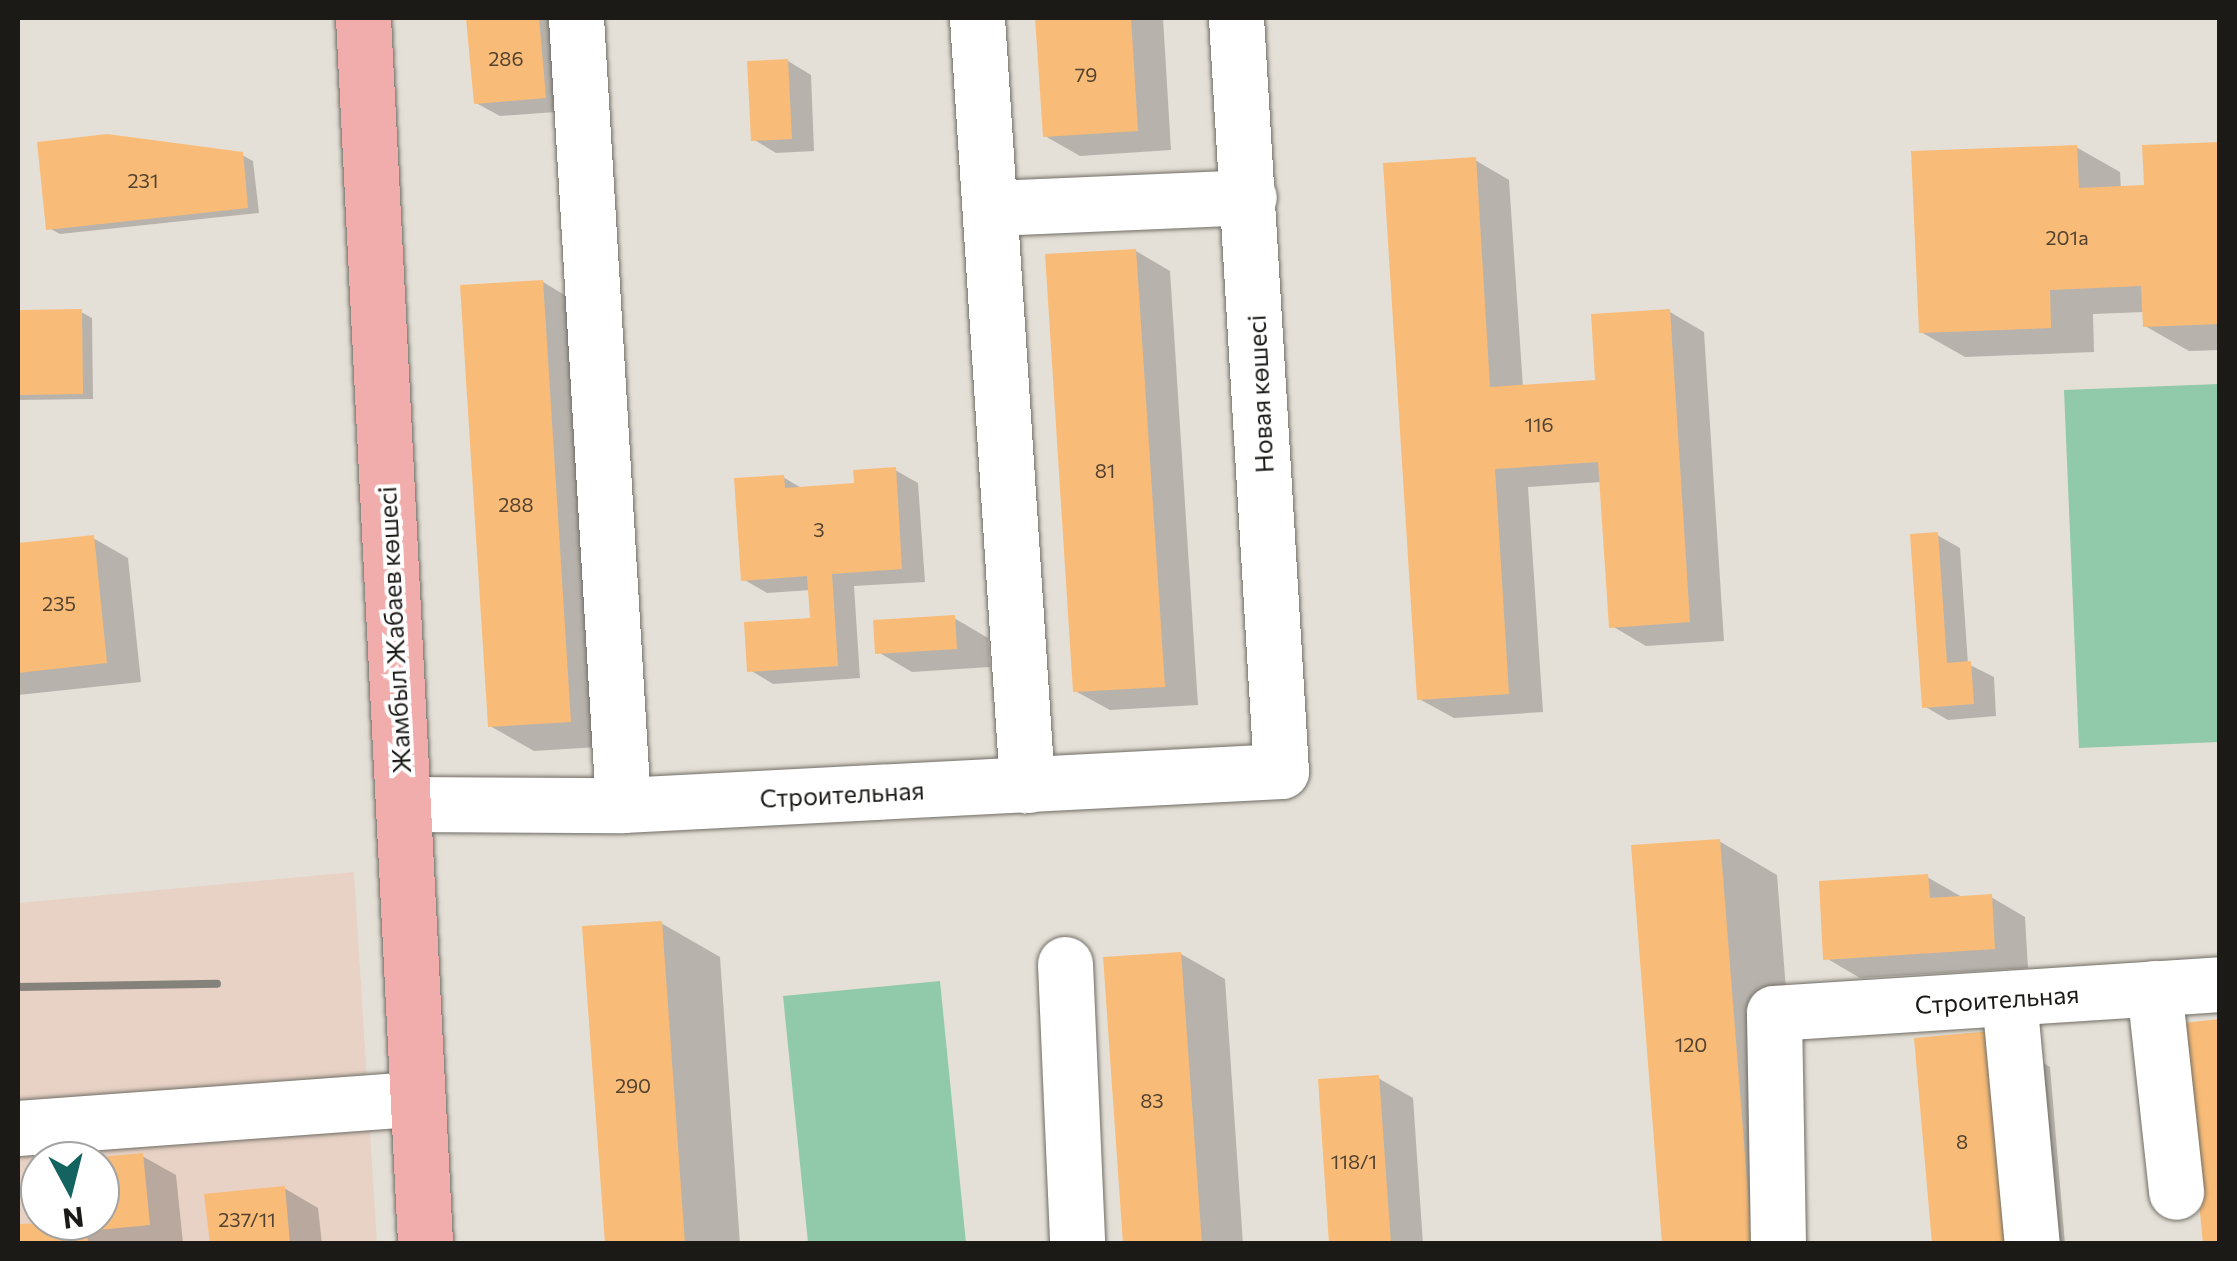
<!DOCTYPE html>
<meta charset="utf-8">
<style>
body{margin:0}
#map{position:relative;width:2237px;height:1261px;overflow:hidden;background:#e5e0d7;font-family:Commissioner,sans-serif}
div>[style]{position:absolute}
.industrial>*{inset:0;background:#e8d2c5}
.green>*{inset:0;background:#91caaa}
.shadow>*{inset:0;background:#0003}
.building>*{inset:0;background:#f9bc78}
.roads{filter:drop-shadow(0 0 2px #706d65) drop-shadow(0 0 2px #706d65)}
.minor>*{height:55px;margin:-27.5px;padding:0 27.5px;transform-origin:27.5px;border-radius:27.5px;background:#fff}
.major>*{height:55px;margin:-27.5px;padding:0 27.5px;transform-origin:27.5px;border-radius:27.5px;background:#f0adab}
.rail>*{height:8px;margin:-4px;padding:0 4px;transform-origin:4px;border-radius:4px;background:#85827b}
span{translate:-50% -50%;white-space:nowrap;text-align:center;line-height:1.15;-webkit-text-stroke:8px #fff;paint-order:stroke}
.number-label{font-size:20px;color:#52422f}
.number-label span{-webkit-text-stroke-width:0}
.street-label{font-size:25px;color:#1b1a17}
.frame{position:absolute;inset:0;border:20px solid #1b1a17;pointer-events:none}
.north{position:absolute;left:20px;top:1141px;width:100px;height:100px;box-sizing:border-box;background:#fff;border:2px solid #a4a3a2;border-radius:50%;rotate:173deg;font-size:28px;font-weight:700;line-height:40px;text-align:center;color:#1b1a17}
.north::after{content:'';display:block;margin:auto;width:35px;height:45px;background:#136361;clip-path:polygon(50% 0,100% 100%,50% 72%,0 100%)}
</style>
<div id="map">
<div class="industrial">
<i style="clip-path:polygon(evenodd,354px 872px,377px 1243px,18px 1244px,18px 903px,354px 872px,40px 1161px,100px 1161px,100px 1221px,40px 1221px,40px 1161px)"></i>
</div>
<div class="green">
<i style="clip-path:polygon(2219px 384px,2219px 742px,2079px 748px,2064px 390px)"></i>
<i style="clip-path:polygon(940px 981px,966px 1243px,808px 1243px,783px 996px)"></i>
</div>
<div class="shadow">
<i style="clip-path:polygon(469px 18px,561px 18px,569px 111px,500px 116px,476px 103px)"></i>
<i style="clip-path:polygon(1038px 18px,1163px 18px,1171px 150px,1080px 156px,1045px 136px)"></i>
<i style="clip-path:polygon(788px 61px,811px 75px,814px 151px,776px 153px,753px 139px)"></i>
<i style="clip-path:polygon(2220px 145px,2220px 350px,2189px 351px,2145px 326px,2145px 312px,2093px 314px,2094px 352px,1965px 357px,1921px 332px,2076px 147px,2120px 172px,2121px 189px,2146px 188px)"></i>
<i style="clip-path:polygon(242px 155px,253px 161px,259px 213px,60px 234px,49px 228px)"></i>
<i style="clip-path:polygon(1475px 160px,1509px 180px,1523px 387px,1598px 383px,1670px 312px,1704px 332px,1724px 641px,1646px 646px,1612px 626px,1602px 482px,1528px 487px,1543px 712px,1454px 718px,1419px 699px)"></i>
<i style="clip-path:polygon(1136px 251px,1170px 271px,1198px 705px,1110px 710px,1075px 691px)"></i>
<i style="clip-path:polygon(543px 282px,586px 308px,614px 746px,534px 751px,490px 726px)"></i>
<i style="clip-path:polygon(18px 312px,81px 312px,92px 318px,93px 399px,18px 400px)"></i>
<i style="clip-path:polygon(895px 470px,918px 483px,925px 582px,854px 586px,860px 678px,773px 684px,750px 670px,813px 620px,811px 590px,767px 593px,743px 579px,783px 477px,803px 489px,856px 485px)"></i>
<i style="clip-path:polygon(1937px 535px,1960px 548px,1968px 664px,1994px 677px,1996px 716px,1948px 720px,1924px 706px)"></i>
<i style="clip-path:polygon(93px 538px,128px 558px,141px 682px,18px 695px,18px 546px)"></i>
<i style="clip-path:polygon(954px 618px,988px 638px,990px 667px,912px 672px,878px 652px)"></i>
<i style="clip-path:polygon(1719px 841px,1777px 875px,1806px 1244px,1664px 1244px)"></i>
<i style="clip-path:polygon(1927px 877px,1962px 897px,1991px 897px,2025px 917px,2028px 968px,1860px 978px,1826px 958px)"></i>
<i style="clip-path:polygon(661px 923px,720px 957px,740px 1244px,607px 1244px)"></i>
<i style="clip-path:polygon(1181px 954px,1225px 979px,1243px 1244px,1125px 1244px)"></i>
<i style="clip-path:polygon(1992px 1033px,2050px 1067px,2065px 1244px,1934px 1244px)"></i>
<i style="clip-path:polygon(1378px 1078px,1413px 1098px,1423px 1244px,1332px 1244px)"></i>
<i style="clip-path:polygon(142px 1156px,176px 1175px,183px 1243px,18px 1244px,18px 1227px,100px 1221px,100px 1161px,89px 1161px)"></i>
<i style="clip-path:polygon(284px 1188px,318px 1208px,322px 1244px,212px 1244px)"></i>
</div>
<div class="building">
<i style="clip-path:polygon(466px 18px,539px 18px,546px 98px,474px 104px)"></i>
<i style="clip-path:polygon(1035px 18px,1131px 18px,1138px 131px,1043px 137px)"></i>
<i style="clip-path:polygon(788px 59px,792px 139px,751px 141px,747px 61px)"></i>
<i style="clip-path:polygon(107px 134px,243px 152px,248px 208px,46px 230px,37px 142px)"></i>
<i style="clip-path:polygon(2220px 142px,2220px 324px,2143px 327px,2141px 286px,2050px 290px,2051px 328px,1919px 333px,1911px 151px,2077px 145px,2079px 188px,2144px 185px,2142px 145px)"></i>
<i style="clip-path:polygon(1476px 157px,1490px 387px,1595px 380px,1591px 314px,1670px 309px,1690px 622px,1609px 628px,1598px 462px,1495px 469px,1509px 694px,1417px 700px,1383px 163px)"></i>
<i style="clip-path:polygon(1136px 249px,1165px 687px,1073px 692px,1045px 254px)"></i>
<i style="clip-path:polygon(543px 280px,571px 722px,488px 727px,460px 285px)"></i>
<i style="clip-path:polygon(82px 309px,83px 394px,18px 395px,18px 310px)"></i>
<i style="clip-path:polygon(896px 467px,902px 569px,832px 574px,838px 666px,747px 672px,744px 622px,810px 618px,807px 576px,741px 581px,734px 478px,784px 475px,785px 488px,854px 483px,853px 470px)"></i>
<i style="clip-path:polygon(1938px 532px,1947px 663px,1971px 661px,1974px 704px,1922px 708px,1910px 534px)"></i>
<i style="clip-path:polygon(94px 535px,107px 663px,18px 673px,18px 543px)"></i>
<i style="clip-path:polygon(955px 615px,957px 649px,875px 654px,873px 620px)"></i>
<i style="clip-path:polygon(1720px 839px,1752px 1244px,1662px 1244px,1631px 845px)"></i>
<i style="clip-path:polygon(1928px 874px,1930px 898px,1992px 894px,1995px 949px,1823px 960px,1819px 881px)"></i>
<i style="clip-path:polygon(662px 921px,685px 1244px,605px 1244px,582px 926px)"></i>
<i style="clip-path:polygon(1181px 952px,1202px 1244px,1123px 1244px,1103px 957px)"></i>
<i style="clip-path:polygon(2220px 1019px,2220px 1244px,2203px 1244px,2182px 1023px)"></i>
<i style="clip-path:polygon(1992px 1031px,2011px 1244px,1932px 1244px,1914px 1038px)"></i>
<i style="clip-path:polygon(1379px 1075px,1391px 1244px,1329px 1244px,1318px 1079px)"></i>
<i style="clip-path:polygon(143px 1153px,150px 1225px,87px 1231px,88px 1244px,18px 1244px,18px 1224px,100px 1221px,100px 1161px,90px 1158px)"></i>
<i style="clip-path:polygon(285px 1186px,290px 1244px,210px 1244px,204px 1194px)"></i>
</div>
<div class="roads">
<div class="minor">
<i style="left:576px;top:18px;width:788px;rotate:86.58deg"></i>
<i style="left:977px;top:18px;width:769px;rotate:86.27deg"></i>
<i style="left:991px;top:208px;width:258px;rotate:-2.4deg"></i>
<i style="left:403px;top:804px;width:220px;rotate:0.3deg"></i>
<i style="left:623px;top:805px;width:659px;rotate:-2.96deg"></i>
<i style="left:1281px;top:771px;width:754px;rotate:-93.42deg"></i>
<i style="left:1065px;top:964px;width:280px;rotate:87.5deg"></i>
<i style="left:2154px;top:988px;width:205px;rotate:83.8deg"></i>
<i style="left:2009px;top:998px;width:247px;rotate:84.7deg"></i>
<i style="left:18px;top:1128px;width:400px;rotate:-4.2deg"></i>
<i style="left:1778px;top:1244px;width:231px;rotate:-91deg"></i>
<i style="left:1774px;top:1013px;width:447px;rotate:-3.7deg"></i>
</div>
<div class="major">
<i style="left:363px;top:18px;width:1228px;rotate:87.1deg"></i>
</div>
</div>
<div class="rail">
<i style="left:18px;top:987px;width:199px;rotate:-0.9deg"></i>
</div>
<div class="number-label">
<span style="left:506px;top:58px">286</span>
<span style="left:1086px;top:74px">79</span>
<span style="left:143px;top:180px">231</span>
<span style="left:2067px;top:237px">201а</span>
<span style="left:1539px;top:424px">116</span>
<span style="left:1105px;top:470px">81</span>
<span style="left:516px;top:504px">288</span>
<span style="left:819px;top:529px">3</span>
<span style="left:59px;top:603px">235</span>
<span style="left:1691px;top:1044px">120</span>
<span style="left:633px;top:1085px">290</span>
<span style="left:1152px;top:1100px">83</span>
<span style="left:1962px;top:1141px">8</span>
<span style="left:1354px;top:1161px">118/1</span>
<span style="left:247px;top:1219px">237/11</span>
</div>
<div class="street-label">
<span style="left:1260px;top:394px;rotate:-93deg">Новая көшесі</span>
<span style="left:394px;top:630px;rotate:-93deg">Жамбыл Жабаев көшесі</span>
<span style="left:842px;top:794px;rotate:-3deg">Строительная</span>
<span style="left:1997px;top:999px;rotate:-4deg">Строительная</span>
</div>
<div class="frame"></div>
<div class="north">N</div>
</div>
